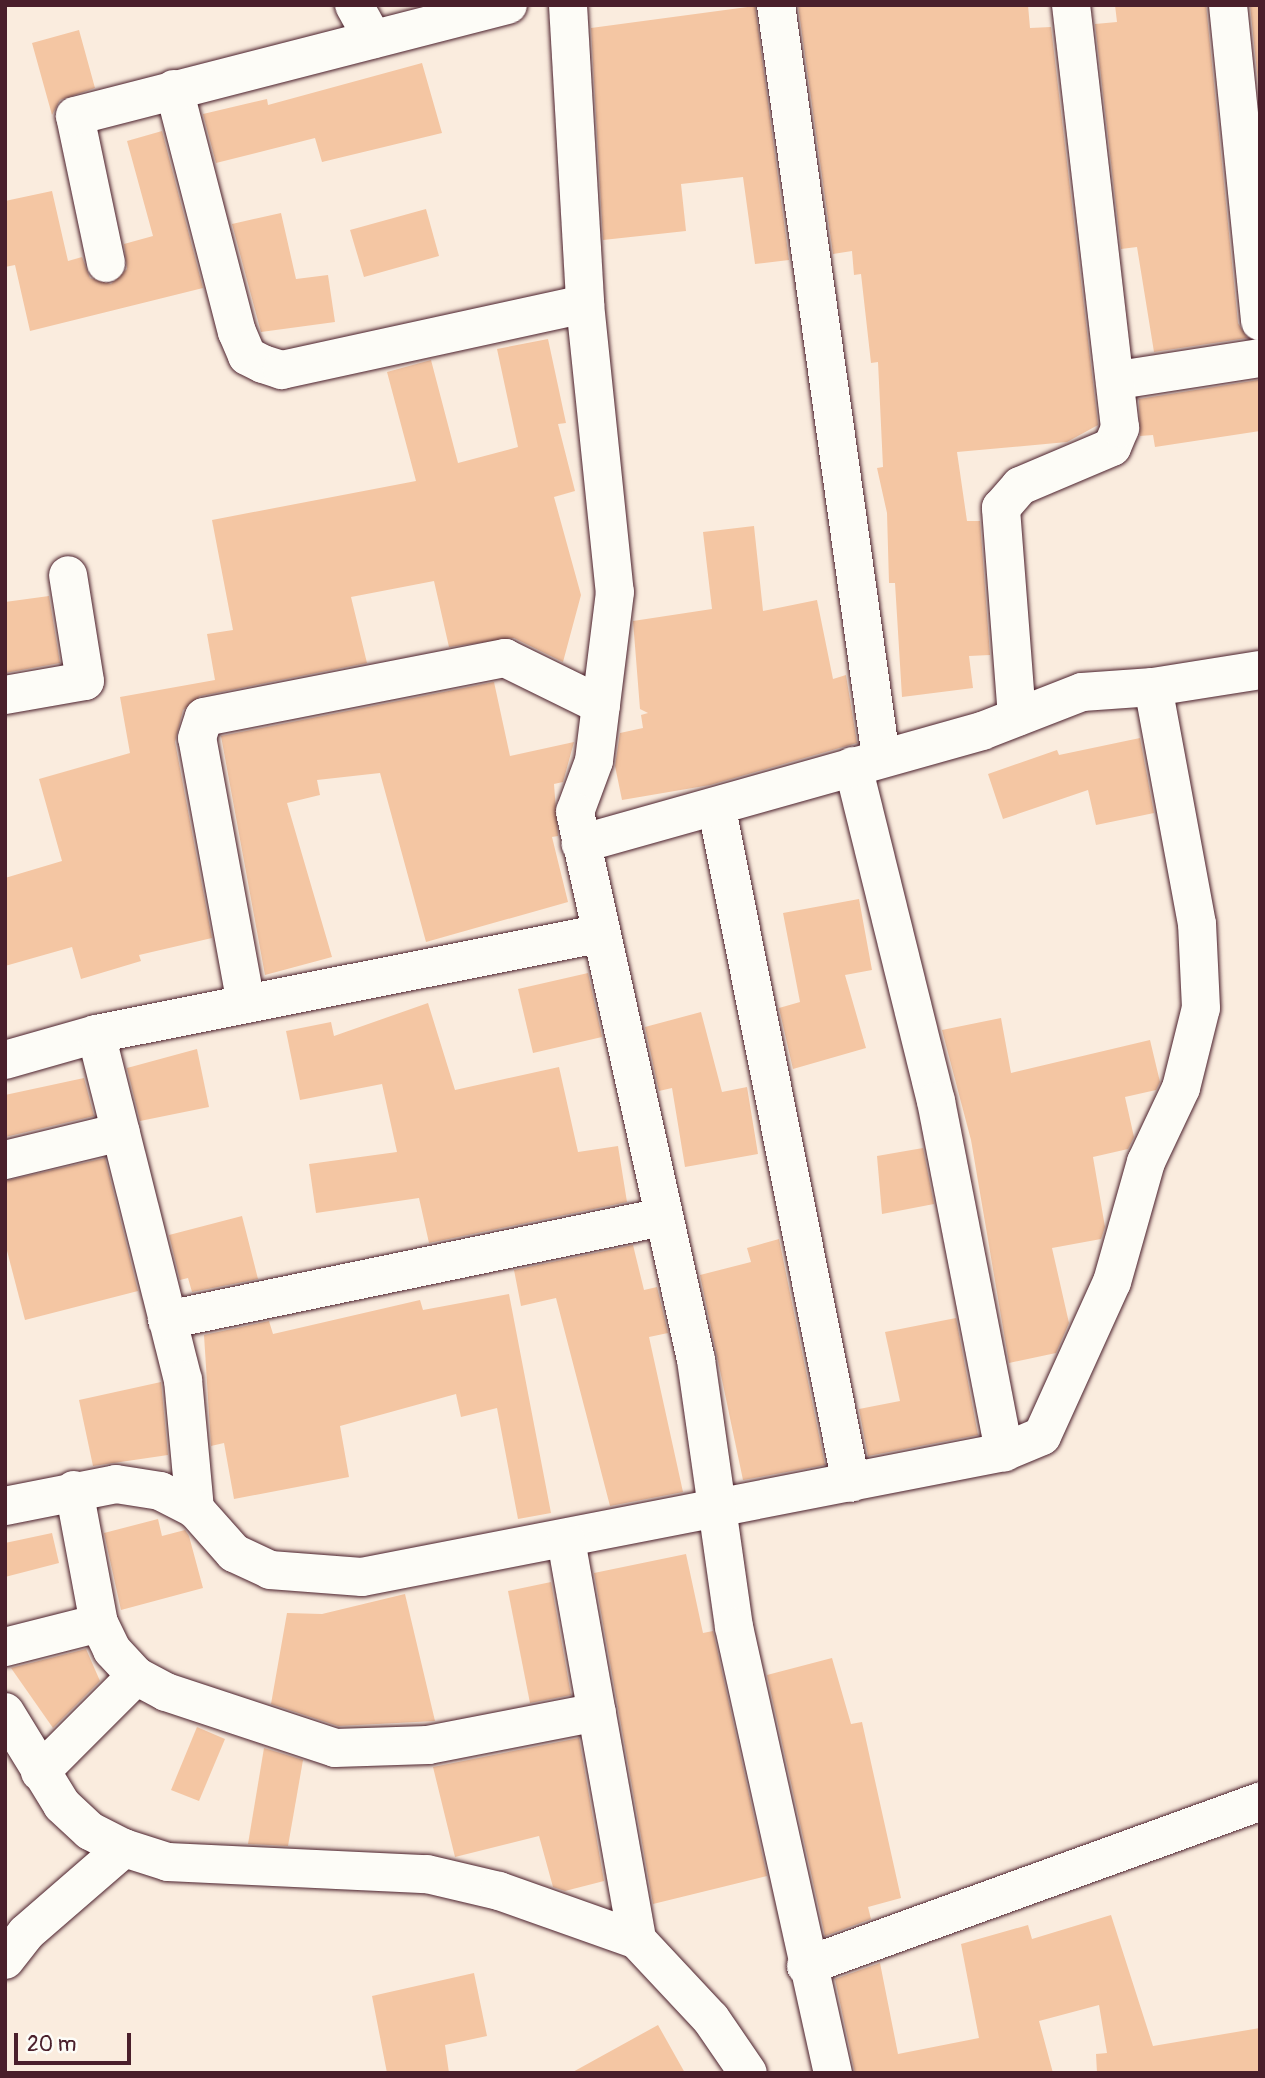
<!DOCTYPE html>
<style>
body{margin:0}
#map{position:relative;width:1265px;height:2078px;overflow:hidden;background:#faecde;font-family:Pangolin,sans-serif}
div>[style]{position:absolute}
.building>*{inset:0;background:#f4c6a3}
.roads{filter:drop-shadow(0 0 2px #4a1f2b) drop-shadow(0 0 2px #4a1f2b)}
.street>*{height:38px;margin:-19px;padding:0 19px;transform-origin:19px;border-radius:19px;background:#fdfcf7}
.secondary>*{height:38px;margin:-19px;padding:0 19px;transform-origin:19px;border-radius:19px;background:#fdfcf7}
span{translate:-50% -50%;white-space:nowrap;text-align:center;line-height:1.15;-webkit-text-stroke:7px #fdfcf7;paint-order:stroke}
.frame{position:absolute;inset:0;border:7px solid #4a1f2b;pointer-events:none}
.scale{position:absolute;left:14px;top:2033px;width:117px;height:32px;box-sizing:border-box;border:4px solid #4a1f2b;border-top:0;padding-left:9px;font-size:21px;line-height:24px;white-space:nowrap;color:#4a1f2b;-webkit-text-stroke:5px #fdfcf7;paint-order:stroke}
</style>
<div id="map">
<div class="building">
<i style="clip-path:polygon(798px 5px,1028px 5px,1030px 28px,1051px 27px,1098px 425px,1067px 442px,957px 452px,967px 521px,980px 521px,990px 655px,969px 656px,973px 688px,902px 697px,895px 583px,889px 583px,887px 513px,877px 468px,883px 467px,878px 362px,871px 363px,861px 274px,854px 275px,852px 251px,833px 254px)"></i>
<i style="clip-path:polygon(1115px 5px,1206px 5px,1238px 323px,1247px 338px,1134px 355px,1154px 352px,1137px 247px,1121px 249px,1095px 24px,1117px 22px)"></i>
<i style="clip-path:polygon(1250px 5px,1260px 5px,1260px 101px)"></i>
<i style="clip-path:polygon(755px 6px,789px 260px,755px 264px,743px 177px,681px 184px,686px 231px,603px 240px,591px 28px)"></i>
<i style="clip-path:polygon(79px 30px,95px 88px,60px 100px,52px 115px,32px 43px)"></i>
<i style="clip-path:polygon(422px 63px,442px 133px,322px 162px,315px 138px,216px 163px,203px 114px,267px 99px,268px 105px)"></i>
<i style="clip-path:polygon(162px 131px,203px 288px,30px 331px,15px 265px,5px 267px,5px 201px,52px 191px,68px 261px,82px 257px,90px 278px,111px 284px,127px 269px,124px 244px,153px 236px,127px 141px)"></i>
<i style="clip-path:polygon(426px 209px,439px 256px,364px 277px,350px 230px)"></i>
<i style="clip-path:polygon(281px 213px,296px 279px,328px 275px,335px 322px,261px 332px,232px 224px)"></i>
<i style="clip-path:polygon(548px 339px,566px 423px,558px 424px,575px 491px,554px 497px,581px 595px,563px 662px,514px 638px,449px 647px,434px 581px,351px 597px,367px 663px,200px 696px,183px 710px,175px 742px,212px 938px,139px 955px,141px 961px,81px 979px,72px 947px,5px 966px,5px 878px,62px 861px,39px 779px,130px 753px,120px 697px,215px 680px,207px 634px,233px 630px,212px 520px,416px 481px,387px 372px,431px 360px,458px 463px,518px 447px,497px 349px)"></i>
<i style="clip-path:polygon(1258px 380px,1260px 431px,1155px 447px,1153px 435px,1140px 436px,1139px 399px)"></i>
<i style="clip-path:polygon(754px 526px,763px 611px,817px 600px,833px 679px,846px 675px,857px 743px,710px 785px,622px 800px,615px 766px,620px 733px,643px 728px,641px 715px,648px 713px,640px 709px,633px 621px,712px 609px,703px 532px)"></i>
<i style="clip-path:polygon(49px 596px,60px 663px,5px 673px,5px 602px)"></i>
<i style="clip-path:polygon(494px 682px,510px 756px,574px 742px,563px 782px,554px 784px,558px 836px,552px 837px,568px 902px,426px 942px,380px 773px,317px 780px,320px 795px,287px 803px,332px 957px,265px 975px,221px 736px)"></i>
<i style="clip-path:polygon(1140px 738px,1154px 813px,1096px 825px,1088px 790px,1003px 819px,988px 774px,1057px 750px,1059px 755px)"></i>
<i style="clip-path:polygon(859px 899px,872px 970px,845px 975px,866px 1048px,793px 1069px,779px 1008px,800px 1002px,783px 913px)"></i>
<i style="clip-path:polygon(588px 973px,602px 1037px,533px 1053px,518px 989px)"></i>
<i style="clip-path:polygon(428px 1003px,455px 1090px,559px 1067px,578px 1152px,618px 1146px,627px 1202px,429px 1243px,419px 1198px,316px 1213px,309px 1164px,397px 1152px,382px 1084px,300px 1100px,286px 1031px,331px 1022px,334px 1036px)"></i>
<i style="clip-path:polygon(701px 1012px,722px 1092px,747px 1087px,758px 1154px,685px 1167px,672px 1088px,659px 1091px,645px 1027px)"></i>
<i style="clip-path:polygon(1001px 1018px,1011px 1073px,1150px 1040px,1160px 1082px,1156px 1090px,1125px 1097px,1134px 1137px,1128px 1149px,1093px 1157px,1105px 1227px,1101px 1239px,1052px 1248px,1069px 1323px,1056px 1353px,1009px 1363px,971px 1140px,942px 1030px)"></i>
<i style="clip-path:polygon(197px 1049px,209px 1107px,140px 1121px,127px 1068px)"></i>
<i style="clip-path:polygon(84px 1078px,94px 1116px,5px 1137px,5px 1095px)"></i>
<i style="clip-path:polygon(923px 1148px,934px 1204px,882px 1214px,877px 1156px)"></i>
<i style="clip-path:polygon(105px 1158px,138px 1291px,25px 1320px,5px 1243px,5px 1181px)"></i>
<i style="clip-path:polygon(242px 1216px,258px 1279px,192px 1292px,188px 1278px,180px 1280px,169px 1235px)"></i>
<i style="clip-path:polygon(779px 1239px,825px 1465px,743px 1480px,700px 1275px,751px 1262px,747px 1248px)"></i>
<i style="clip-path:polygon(633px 1245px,644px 1290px,657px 1287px,668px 1333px,649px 1337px,683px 1492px,610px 1506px,556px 1298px,521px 1306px,514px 1270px)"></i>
<i style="clip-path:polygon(509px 1294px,551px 1513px,518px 1519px,497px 1408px,461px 1417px,456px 1394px,340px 1426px,349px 1477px,234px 1499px,224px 1443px,211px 1446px,204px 1335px,269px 1321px,273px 1334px,420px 1300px,423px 1310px)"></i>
<i style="clip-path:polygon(956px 1318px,978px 1435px,868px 1456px,859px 1409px,900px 1401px,885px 1332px)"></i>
<i style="clip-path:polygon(161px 1382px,168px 1455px,93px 1466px,79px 1400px)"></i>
<i style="clip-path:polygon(158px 1519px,162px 1536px,185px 1530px,189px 1536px,203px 1588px,121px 1610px,104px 1533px)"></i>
<i style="clip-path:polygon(52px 1533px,59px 1563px,5px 1577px,5px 1543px)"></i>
<i style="clip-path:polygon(686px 1554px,703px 1633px,713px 1631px,767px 1876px,653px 1904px,594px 1573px)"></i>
<i style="clip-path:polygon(551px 1582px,571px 1695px,530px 1703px,508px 1591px)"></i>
<i style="clip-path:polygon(405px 1594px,435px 1721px,338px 1726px,271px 1704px,287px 1613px,322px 1614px)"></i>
<i style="clip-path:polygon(86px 1649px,100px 1681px,53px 1728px,11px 1668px)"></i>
<i style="clip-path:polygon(832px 1658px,851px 1724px,862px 1722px,901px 1898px,868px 1907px,871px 1919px,825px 1936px,767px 1675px)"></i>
<i style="clip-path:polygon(197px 1727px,225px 1739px,199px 1801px,171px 1790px)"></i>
<i style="clip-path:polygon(579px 1738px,604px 1881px,565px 1891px,553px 1887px,539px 1836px,455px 1857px,433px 1767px)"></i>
<i style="clip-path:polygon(264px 1748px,303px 1760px,288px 1846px,248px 1844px)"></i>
<i style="clip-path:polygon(1111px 1915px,1153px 2046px,1260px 2028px,1260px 2073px,1097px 2073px,1096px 2054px,1107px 2053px,1099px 2005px,1039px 2021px,1053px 2073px,855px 2073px,835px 1979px,880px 1963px,898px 2054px,979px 2038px,961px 1944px,1028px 1925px,1032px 1939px)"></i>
<i style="clip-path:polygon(474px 1973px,487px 2036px,445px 2045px,449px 2073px,387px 2073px,372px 1996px)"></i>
<i style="clip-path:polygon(658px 2025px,685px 2073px,571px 2073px)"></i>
</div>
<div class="roads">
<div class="street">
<i style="left:354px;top:5px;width:39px;rotate:61deg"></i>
<i style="left:776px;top:5px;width:760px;rotate:82.06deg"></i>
<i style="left:1228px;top:5px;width:318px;rotate:84.2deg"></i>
<i style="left:174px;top:89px;width:251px;rotate:75.5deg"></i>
<i style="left:237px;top:332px;width:26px;rotate:67deg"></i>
<i style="left:247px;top:356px;width:18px;rotate:27deg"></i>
<i style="left:263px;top:364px;width:20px;rotate:18deg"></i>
<i style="left:282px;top:370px;width:310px;rotate:-12.3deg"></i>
<i style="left:106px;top:263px;width:150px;rotate:-101.9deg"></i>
<i style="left:75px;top:116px;width:447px;rotate:-14.4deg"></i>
<i style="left:1118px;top:380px;width:144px;rotate:-8.8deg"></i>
<i style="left:1153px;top:687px;width:108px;rotate:-9deg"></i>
<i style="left:5px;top:695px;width:81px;rotate:-9.9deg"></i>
<i style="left:85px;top:681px;width:107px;rotate:-99.1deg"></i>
<i style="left:1017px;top:717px;width:210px;rotate:-94.4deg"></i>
<i style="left:1001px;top:508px;width:29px;rotate:-49deg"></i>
<i style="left:1020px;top:486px;width:100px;rotate:-23deg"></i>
<i style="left:1112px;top:447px;width:21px;rotate:-67deg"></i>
<i style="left:1120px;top:428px;width:426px;rotate:-96.6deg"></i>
<i style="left:853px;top:766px;width:345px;rotate:76.1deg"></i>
<i style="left:936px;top:1101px;width:358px;rotate:79deg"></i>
<i style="left:717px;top:809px;width:687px;rotate:78.76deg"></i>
<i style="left:246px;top:1004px;width:270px;rotate:-100.4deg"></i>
<i style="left:197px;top:738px;width:22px;rotate:-72deg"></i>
<i style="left:204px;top:717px;width:307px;rotate:-11.1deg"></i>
<i style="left:505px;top:658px;width:107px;rotate:26.1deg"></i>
<i style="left:96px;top:1034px;width:357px;rotate:75.9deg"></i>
<i style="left:183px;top:1380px;width:130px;rotate:84.7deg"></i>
<i style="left:5px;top:1060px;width:95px;rotate:-15.9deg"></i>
<i style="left:96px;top:1034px;width:512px;rotate:-11.27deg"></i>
<i style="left:5px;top:1160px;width:119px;rotate:-13.6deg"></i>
<i style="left:167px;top:1320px;width:506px;rotate:-11.75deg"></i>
<i style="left:74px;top:1490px;width:135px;rotate:79.4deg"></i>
<i style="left:99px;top:1623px;width:30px;rotate:64deg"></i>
<i style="left:112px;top:1650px;width:35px;rotate:47deg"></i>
<i style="left:136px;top:1676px;width:34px;rotate:28deg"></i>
<i style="left:166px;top:1692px;width:178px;rotate:18.3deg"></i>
<i style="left:335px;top:1748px;width:93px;rotate:-1.8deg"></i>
<i style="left:428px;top:1745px;width:172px;rotate:-11deg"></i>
<i style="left:5px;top:1506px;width:113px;rotate:-11.2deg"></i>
<i style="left:116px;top:1484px;width:45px;rotate:9deg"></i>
<i style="left:160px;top:1491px;width:39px;rotate:27deg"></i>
<i style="left:195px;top:1509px;width:59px;rotate:48.4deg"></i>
<i style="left:234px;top:1553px;width:40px;rotate:25deg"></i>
<i style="left:270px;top:1570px;width:92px;rotate:4.4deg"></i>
<i style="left:362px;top:1577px;width:654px;rotate:-11.02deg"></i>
<i style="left:1004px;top:1452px;width:41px;rotate:-22.8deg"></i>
<i style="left:1042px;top:1436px;width:169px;rotate:-65.6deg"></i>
<i style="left:1112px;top:1282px;width:125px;rotate:-74.2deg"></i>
<i style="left:1146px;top:1162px;width:82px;rotate:-64.7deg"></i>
<i style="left:1181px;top:1088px;width:82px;rotate:-76deg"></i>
<i style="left:1201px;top:1008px;width:84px;rotate:-92.7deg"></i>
<i style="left:1197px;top:924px;width:241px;rotate:-100.5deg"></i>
<i style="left:1153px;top:687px;width:71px;rotate:176deg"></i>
<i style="left:1082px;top:692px;width:107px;rotate:158.7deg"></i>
<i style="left:982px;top:731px;width:417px;rotate:164.3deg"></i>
<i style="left:566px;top:1540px;width:406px;rotate:79.9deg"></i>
<i style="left:5px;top:1647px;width:97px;rotate:-14.3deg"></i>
<i style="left:5px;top:1712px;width:109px;rotate:58.5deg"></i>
<i style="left:62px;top:1805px;width:38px;rotate:43deg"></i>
<i style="left:90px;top:1831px;width:38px;rotate:27deg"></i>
<i style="left:124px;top:1848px;width:46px;rotate:17.7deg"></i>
<i style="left:168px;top:1862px;width:259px;rotate:2.7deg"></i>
<i style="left:427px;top:1874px;width:74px;rotate:13.3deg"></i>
<i style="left:499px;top:1891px;width:146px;rotate:19.5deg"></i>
<i style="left:637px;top:1940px;width:108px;rotate:46.9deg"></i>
<i style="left:711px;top:2019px;width:65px;rotate:55.6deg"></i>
<i style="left:40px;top:1772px;width:136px;rotate:-45deg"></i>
<i style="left:5px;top:1960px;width:34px;rotate:-52deg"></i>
<i style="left:26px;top:1933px;width:130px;rotate:-40.9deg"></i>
<i style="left:806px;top:1966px;width:483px;rotate:-19.9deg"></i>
</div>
<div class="secondary">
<i style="left:568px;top:5px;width:299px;rotate:86.7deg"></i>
<i style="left:585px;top:304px;width:290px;rotate:84.1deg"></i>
<i style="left:615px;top:592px;width:170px;rotate:97.1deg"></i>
<i style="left:594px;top:761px;width:54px;rotate:110.4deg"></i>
<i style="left:575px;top:812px;width:561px;rotate:77.55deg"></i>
<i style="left:696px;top:1360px;width:270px;rotate:81.9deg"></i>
<i style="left:734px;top:1627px;width:457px;rotate:77.5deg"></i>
</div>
</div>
<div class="frame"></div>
<div class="scale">20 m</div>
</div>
